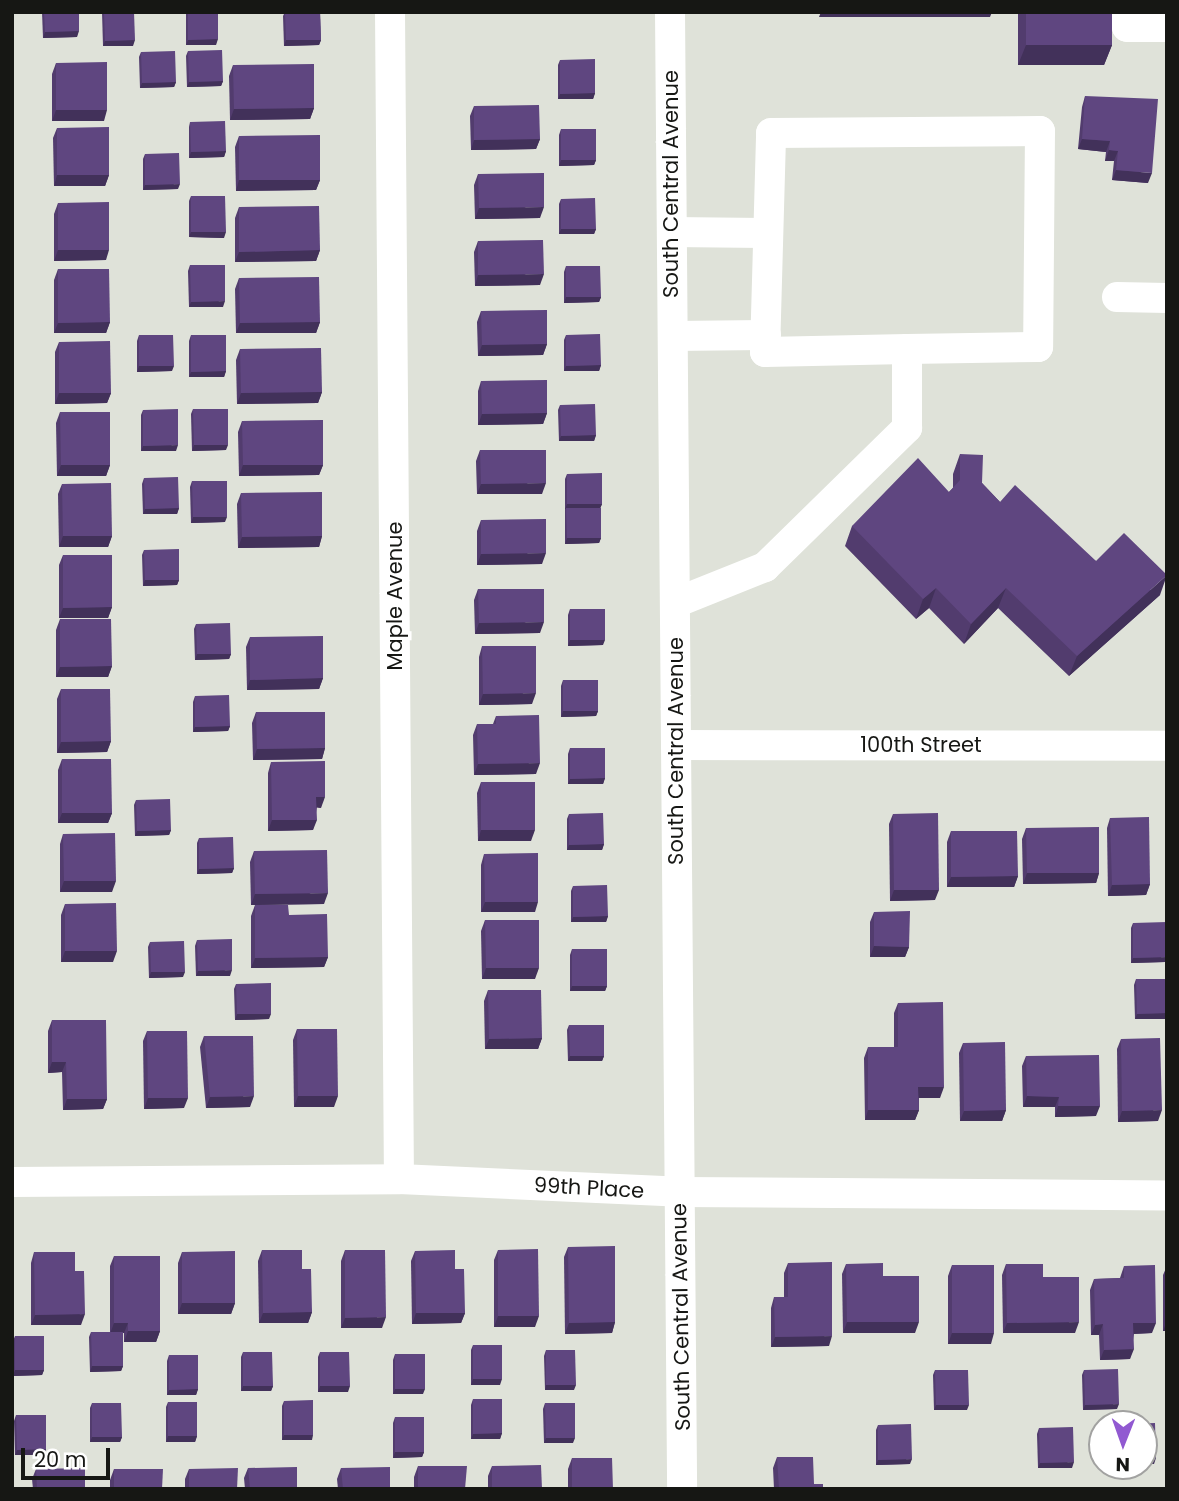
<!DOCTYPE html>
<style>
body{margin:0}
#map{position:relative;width:1179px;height:1501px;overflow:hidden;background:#dfe2d9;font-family:Poppins,sans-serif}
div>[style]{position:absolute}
.minor>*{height:30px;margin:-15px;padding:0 15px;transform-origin:15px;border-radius:15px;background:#fff}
.wall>*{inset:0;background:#523c6e}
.shaded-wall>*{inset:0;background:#42315a}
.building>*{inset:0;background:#5f4680}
span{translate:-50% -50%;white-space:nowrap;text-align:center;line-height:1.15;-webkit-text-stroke:7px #fff;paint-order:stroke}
.street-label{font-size:21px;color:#161714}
.frame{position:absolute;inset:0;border:14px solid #161714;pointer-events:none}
.north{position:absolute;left:1088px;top:1410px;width:70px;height:70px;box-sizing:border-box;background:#fff;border:2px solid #a2a2a1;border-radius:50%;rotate:181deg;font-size:19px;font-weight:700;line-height:28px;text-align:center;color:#161714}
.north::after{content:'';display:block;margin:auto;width:24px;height:32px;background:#9159d1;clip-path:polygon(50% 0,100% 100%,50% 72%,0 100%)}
.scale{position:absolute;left:21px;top:1448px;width:89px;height:32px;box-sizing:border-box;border:4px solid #161714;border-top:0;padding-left:9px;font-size:21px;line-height:24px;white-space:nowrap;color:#161714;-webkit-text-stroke:5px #fff;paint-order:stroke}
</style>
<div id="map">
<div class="minor">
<i style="left:390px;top:12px;width:1167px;rotate:89.56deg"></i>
<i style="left:670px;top:12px;width:1477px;rotate:89.53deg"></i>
<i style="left:1127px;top:12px;width:15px;rotate:90deg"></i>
<i style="left:1127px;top:27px;width:40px"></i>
<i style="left:672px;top:232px;width:96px;rotate:0.6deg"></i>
<i style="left:1117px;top:297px;width:50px;rotate:1.1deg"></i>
<i style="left:673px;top:336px;width:93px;rotate:-0.6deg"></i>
<i style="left:675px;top:603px;width:97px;rotate:-21.8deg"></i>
<i style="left:765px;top:567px;width:199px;rotate:-44.4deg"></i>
<i style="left:907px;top:428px;width:79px;rotate:-90deg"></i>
<i style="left:907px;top:349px;width:142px;rotate:178.8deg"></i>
<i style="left:765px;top:352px;width:219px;rotate:-88.4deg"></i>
<i style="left:771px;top:133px;width:269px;rotate:-0.4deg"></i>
<i style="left:1040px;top:131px;width:216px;rotate:90.5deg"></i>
<i style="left:1038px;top:347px;width:131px;rotate:179.1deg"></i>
<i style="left:676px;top:745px;width:491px;rotate:0.1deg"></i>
<i style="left:12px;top:1182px;width:387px;rotate:-0.4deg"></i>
<i style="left:399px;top:1179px;width:281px;rotate:2.6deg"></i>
<i style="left:680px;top:1192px;width:487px;rotate:0.4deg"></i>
</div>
<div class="wall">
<i style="clip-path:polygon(42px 12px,79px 12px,77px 37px,43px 38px)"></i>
<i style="clip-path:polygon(102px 12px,134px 12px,133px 46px,103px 46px)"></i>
<i style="clip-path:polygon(186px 12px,218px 12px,216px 45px,186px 45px)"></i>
<i style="clip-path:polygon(285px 12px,320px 12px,321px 40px,319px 45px,284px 46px,283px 16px)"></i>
<i style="clip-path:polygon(1018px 12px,1112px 12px,1112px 45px,1104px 65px,1018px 65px)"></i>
<i style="clip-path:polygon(188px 51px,223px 81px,221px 86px,187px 87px,186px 56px)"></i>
<i style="clip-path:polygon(141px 52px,176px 82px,174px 87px,140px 88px,139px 57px)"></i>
<i style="clip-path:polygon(560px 60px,595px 93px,593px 99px,558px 99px,558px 65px)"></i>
<i style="clip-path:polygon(56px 63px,104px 121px,52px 121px,52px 74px)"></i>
<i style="clip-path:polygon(233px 65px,314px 108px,310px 119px,230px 120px,229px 76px)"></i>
<i style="clip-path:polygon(1085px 96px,1148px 183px,1112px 180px,1114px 161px,1105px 161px,1106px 152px,1078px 149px,1082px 107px)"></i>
<i style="clip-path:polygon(1167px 99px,1167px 185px,1166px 100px)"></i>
<i style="clip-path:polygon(474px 106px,540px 139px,536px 149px,471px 150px,470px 116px)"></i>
<i style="clip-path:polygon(190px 122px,226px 151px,224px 157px,189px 158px,189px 127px)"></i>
<i style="clip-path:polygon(57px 128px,109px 175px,105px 186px,54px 186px,53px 138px)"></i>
<i style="clip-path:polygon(561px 129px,596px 160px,594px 165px,559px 166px,559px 135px)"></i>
<i style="clip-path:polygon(239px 136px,320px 180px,316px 190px,236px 191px,235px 147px)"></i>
<i style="clip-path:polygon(145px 154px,178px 189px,143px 190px,143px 159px)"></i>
<i style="clip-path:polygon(478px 174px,540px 218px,475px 219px,474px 185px)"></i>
<i style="clip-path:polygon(191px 196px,224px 238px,189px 237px,189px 201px)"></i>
<i style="clip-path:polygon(561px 199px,596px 229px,594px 234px,559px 234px,559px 204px)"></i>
<i style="clip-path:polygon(58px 203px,106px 260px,54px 261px,54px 214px)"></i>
<i style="clip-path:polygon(239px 207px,320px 250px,316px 261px,235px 262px,235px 218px)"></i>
<i style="clip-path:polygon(478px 241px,540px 285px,475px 286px,474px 252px)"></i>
<i style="clip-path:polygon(190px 265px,223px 307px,189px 307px,188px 271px)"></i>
<i style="clip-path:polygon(566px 266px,601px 297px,599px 302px,564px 303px,564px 272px)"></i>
<i style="clip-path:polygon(58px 269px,110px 322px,106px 333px,54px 333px,54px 280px)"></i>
<i style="clip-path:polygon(239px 278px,320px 322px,316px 333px,236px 333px,235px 289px)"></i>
<i style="clip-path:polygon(481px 311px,547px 344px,543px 355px,478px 356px,477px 322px)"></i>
<i style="clip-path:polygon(139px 335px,172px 371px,137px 372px,137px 341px)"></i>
<i style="clip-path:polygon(191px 335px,226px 371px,224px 377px,189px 377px,189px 341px)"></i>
<i style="clip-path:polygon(566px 335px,601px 365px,599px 371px,564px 371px,564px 340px)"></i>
<i style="clip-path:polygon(59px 342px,111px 393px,107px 403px,55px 404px,55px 352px)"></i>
<i style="clip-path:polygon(240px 349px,322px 392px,318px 403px,237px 404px,236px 360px)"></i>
<i style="clip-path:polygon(481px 381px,547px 413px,543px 424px,478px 425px,478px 391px)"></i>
<i style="clip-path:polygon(560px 405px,596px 435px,594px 441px,559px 441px,558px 410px)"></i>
<i style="clip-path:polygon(193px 409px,226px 450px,192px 451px,191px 414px)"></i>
<i style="clip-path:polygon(143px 410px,176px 451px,141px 451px,141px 415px)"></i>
<i style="clip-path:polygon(60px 412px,110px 465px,106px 476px,57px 476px,56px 423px)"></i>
<i style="clip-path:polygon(242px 421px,323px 465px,319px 475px,239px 476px,238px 432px)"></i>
<i style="clip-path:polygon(480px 450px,542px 494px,477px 494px,476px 461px)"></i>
<i style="clip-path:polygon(960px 454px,982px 483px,1000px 502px,1096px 561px,1160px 595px,1069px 676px,998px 608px,964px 644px,929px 608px,916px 619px,845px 546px,852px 526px,949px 492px,953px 488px,953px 474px)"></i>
<i style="clip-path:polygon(567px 474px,602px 504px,600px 508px,601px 538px,599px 543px,565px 544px,565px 479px)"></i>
<i style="clip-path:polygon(144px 478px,179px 508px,177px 514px,143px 514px,142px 484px)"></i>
<i style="clip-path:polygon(192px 481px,225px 522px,191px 523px,190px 487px)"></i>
<i style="clip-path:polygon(62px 484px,112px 536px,108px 547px,59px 547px,58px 494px)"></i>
<i style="clip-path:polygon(241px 493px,322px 536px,319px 547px,238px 548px,237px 504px)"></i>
<i style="clip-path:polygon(481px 520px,542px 564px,477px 565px,477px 531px)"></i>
<i style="clip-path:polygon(144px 550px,179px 580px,177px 585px,143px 586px,142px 555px)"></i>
<i style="clip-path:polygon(63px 555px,112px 607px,108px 618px,59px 618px,59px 565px)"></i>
<i style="clip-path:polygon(478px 589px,540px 633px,475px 634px,474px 600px)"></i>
<i style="clip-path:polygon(570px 609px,603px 645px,568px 646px,568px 615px)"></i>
<i style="clip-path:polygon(60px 619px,112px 666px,108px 677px,56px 677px,56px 630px)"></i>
<i style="clip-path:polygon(196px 624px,231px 654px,229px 659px,195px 660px,194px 629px)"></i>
<i style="clip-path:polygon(250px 637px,323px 678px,319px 689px,247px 690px,246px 647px)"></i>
<i style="clip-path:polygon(482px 646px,532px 704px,479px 705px,479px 657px)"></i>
<i style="clip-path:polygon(563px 680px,598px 711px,596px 716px,561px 717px,561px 686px)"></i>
<i style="clip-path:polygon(61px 689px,111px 741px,107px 752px,57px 753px,57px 699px)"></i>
<i style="clip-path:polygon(195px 696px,230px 726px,228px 731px,193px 732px,193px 702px)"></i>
<i style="clip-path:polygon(256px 712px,325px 748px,322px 759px,253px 760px,252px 723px)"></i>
<i style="clip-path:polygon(496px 716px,536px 774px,474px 775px,473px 735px,477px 724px,493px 724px)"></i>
<i style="clip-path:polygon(570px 748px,605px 778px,603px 784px,568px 784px,568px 754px)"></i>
<i style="clip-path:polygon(62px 759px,112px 813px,108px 823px,58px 823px,58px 770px)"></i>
<i style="clip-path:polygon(271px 762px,321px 808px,317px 807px,313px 830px,268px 831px,268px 773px)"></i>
<i style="clip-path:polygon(481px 782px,531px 841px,478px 841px,477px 793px)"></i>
<i style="clip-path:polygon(136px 800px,171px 830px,169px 835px,135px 836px,134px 805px)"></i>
<i style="clip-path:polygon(569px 814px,604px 844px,602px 850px,567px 850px,567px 819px)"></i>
<i style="clip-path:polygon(893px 814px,935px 900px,890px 901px,889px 824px)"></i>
<i style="clip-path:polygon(1110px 818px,1150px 884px,1146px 895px,1108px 896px,1107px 828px)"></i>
<i style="clip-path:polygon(1026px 828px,1099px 873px,1096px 883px,1023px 884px,1022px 839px)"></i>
<i style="clip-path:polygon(951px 831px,1018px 876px,1014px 887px,947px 887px,947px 842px)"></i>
<i style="clip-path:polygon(63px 834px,112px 892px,60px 892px,60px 844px)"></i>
<i style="clip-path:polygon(199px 838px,234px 868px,232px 873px,197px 874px,197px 843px)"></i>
<i style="clip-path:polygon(254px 851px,324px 904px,251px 905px,250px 862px)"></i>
<i style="clip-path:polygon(484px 854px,535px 912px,481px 912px,481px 865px)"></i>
<i style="clip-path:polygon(573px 886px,608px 916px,606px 922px,571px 922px,571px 891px)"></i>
<i style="clip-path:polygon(65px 904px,113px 962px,61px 962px,61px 915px)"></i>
<i style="clip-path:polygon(255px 905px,289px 915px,328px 957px,324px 967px,251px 968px,251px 916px)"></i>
<i style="clip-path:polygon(874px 912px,909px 947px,905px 957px,870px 957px,870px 922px)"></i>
<i style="clip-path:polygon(485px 920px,535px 979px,482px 979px,481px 931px)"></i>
<i style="clip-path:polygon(1133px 923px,1165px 962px,1131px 963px,1131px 928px)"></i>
<i style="clip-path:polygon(197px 940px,230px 976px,196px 976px,195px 946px)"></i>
<i style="clip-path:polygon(150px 942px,183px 977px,149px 978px,148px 947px)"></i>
<i style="clip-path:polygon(572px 949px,607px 986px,605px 991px,570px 991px,570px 955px)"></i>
<i style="clip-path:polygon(1136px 979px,1167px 979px,1167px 1019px,1135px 1019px,1134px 985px)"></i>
<i style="clip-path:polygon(236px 984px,269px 1019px,235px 1020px,234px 989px)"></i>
<i style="clip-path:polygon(488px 990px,542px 1038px,538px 1049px,485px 1049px,484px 1001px)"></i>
<i style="clip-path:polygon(898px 1003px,940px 1098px,919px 1098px,919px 1110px,915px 1120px,865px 1120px,864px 1058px,868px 1047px,894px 1047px,894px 1013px)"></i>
<i style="clip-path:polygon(52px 1020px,107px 1099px,103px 1109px,63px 1110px,62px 1072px,48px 1073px,48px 1031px)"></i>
<i style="clip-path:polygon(569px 1025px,604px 1056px,602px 1061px,568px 1061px,567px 1030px)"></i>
<i style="clip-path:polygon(297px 1029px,334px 1107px,294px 1107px,293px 1040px)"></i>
<i style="clip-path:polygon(147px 1031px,184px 1108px,144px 1109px,143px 1041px)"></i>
<i style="clip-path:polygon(204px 1036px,250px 1107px,206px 1108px,200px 1047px)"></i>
<i style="clip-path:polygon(1121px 1039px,1158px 1121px,1118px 1122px,1117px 1049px)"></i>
<i style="clip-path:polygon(963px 1043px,1006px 1110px,1002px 1121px,960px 1121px,959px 1053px)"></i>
<i style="clip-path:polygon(1026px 1056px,1096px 1116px,1055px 1117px,1055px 1107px,1023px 1107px,1022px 1066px)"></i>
<i style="clip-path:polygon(568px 1247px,615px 1322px,612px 1333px,565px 1334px,564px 1257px)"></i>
<i style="clip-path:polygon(262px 1250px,302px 1269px,312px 1312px,308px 1323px,259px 1323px,258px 1261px)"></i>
<i style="clip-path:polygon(345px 1250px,382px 1328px,341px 1328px,341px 1261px)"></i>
<i style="clip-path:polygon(498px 1250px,535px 1327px,494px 1327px,494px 1260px)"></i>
<i style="clip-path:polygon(415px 1251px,455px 1269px,465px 1313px,461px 1323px,412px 1324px,411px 1261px)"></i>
<i style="clip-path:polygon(34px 1252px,75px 1271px,81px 1325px,31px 1325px,31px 1263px)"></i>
<i style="clip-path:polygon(182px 1252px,235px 1303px,231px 1314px,178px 1314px,178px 1263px)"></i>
<i style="clip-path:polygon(114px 1256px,160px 1331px,156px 1342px,124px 1342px,124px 1333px,123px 1333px,123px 1366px,121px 1371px,90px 1372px,89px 1337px,91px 1332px,110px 1332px,110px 1266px)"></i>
<i style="clip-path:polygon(788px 1263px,829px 1346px,771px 1347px,771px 1308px,774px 1297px,784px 1297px,784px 1273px)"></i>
<i style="clip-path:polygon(846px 1264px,915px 1333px,843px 1333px,842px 1274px)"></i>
<i style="clip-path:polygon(1006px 1264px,1043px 1277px,1075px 1333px,1003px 1333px,1002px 1275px)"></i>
<i style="clip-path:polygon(952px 1265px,991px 1344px,948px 1344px,948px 1276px)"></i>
<i style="clip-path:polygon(1124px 1266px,1152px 1333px,1134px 1334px,1130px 1359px,1100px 1360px,1099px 1335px,1091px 1335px,1090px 1290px,1094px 1279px,1120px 1278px)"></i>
<i style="clip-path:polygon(1167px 1266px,1167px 1331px,1163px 1331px,1163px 1275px)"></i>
<i style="clip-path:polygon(15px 1336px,44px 1370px,42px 1375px,13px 1376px,13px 1341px)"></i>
<i style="clip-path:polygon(473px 1345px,500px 1385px,471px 1385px,471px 1350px)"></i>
<i style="clip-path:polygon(546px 1350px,574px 1390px,545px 1390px,544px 1356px)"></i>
<i style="clip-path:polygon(243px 1352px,273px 1386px,271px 1391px,241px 1391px,241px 1357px)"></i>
<i style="clip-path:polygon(320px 1352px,348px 1392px,318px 1392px,318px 1357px)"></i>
<i style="clip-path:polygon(395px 1354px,423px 1394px,393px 1394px,393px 1360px)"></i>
<i style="clip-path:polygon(169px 1355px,198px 1389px,196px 1395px,167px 1395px,167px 1361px)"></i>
<i style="clip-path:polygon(935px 1370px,967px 1410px,934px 1410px,933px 1375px)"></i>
<i style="clip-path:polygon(1084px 1370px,1117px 1409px,1083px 1410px,1082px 1375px)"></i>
<i style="clip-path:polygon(473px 1399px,502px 1433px,500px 1439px,471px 1439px,471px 1405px)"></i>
<i style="clip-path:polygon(284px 1401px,312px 1440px,282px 1440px,282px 1406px)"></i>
<i style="clip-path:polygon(168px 1402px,197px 1436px,195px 1442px,166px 1442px,166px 1407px)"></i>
<i style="clip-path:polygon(92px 1403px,122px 1437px,120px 1442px,90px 1442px,90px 1408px)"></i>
<i style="clip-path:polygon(545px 1403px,573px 1443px,544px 1443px,543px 1409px)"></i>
<i style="clip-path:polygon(16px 1415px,46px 1449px,44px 1455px,15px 1455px,14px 1421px)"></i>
<i style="clip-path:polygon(395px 1417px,424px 1452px,422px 1457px,393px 1458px,393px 1423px)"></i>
<i style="clip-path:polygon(878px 1425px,910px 1464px,876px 1465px,876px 1430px)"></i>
<i style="clip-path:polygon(1039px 1428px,1072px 1468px,1038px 1468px,1037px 1434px)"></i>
<i style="clip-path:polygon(777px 1457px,814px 1484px,823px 1489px,774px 1489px,773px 1468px)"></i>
<i style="clip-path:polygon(572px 1458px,613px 1489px,568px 1489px,568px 1469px)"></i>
<i style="clip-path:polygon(418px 1466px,465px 1489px,414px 1489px,414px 1477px)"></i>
<i style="clip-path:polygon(492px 1466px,542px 1489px,488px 1489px,488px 1476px)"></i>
<i style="clip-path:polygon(248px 1468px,297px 1489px,245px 1489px,244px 1478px)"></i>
<i style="clip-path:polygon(341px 1468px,390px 1489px,338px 1489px,337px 1479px)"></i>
<i style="clip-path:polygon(36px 1469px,85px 1489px,33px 1489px,32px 1479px)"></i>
<i style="clip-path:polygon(114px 1469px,162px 1489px,110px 1489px,110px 1480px)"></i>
<i style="clip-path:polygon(189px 1469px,237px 1489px,185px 1489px,185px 1479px)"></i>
</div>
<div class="shaded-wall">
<i style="clip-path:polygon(468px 12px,533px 12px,467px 14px)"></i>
<i style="clip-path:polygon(821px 12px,992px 12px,990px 17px,819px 17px)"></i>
<i style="clip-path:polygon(79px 31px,77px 37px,43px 38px,45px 32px)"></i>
<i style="clip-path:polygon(218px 39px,216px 45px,186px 45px,188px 40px)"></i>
<i style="clip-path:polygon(135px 40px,133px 46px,103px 46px,105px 41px)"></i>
<i style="clip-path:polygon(286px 40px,321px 40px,319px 45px,284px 46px)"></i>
<i style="clip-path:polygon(1026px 45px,1112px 45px,1104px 65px,1018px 65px)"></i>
<i style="clip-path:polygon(223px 81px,221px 86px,187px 87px,189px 82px)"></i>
<i style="clip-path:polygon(176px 82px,174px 87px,140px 88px,142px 83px)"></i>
<i style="clip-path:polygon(595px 93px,593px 99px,558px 99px,560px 94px)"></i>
<i style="clip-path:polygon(314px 108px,310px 119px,230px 120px,234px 109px)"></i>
<i style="clip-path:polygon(56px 110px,107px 110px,104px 121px,52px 121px)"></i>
<i style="clip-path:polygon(540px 139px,536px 149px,471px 150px,474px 140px)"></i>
<i style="clip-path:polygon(1082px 139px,1110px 141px,1106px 152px,1078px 149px)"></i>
<i style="clip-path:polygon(1109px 150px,1118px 151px,1114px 161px,1105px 161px)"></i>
<i style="clip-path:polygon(226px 151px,224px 157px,189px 158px,191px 152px)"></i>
<i style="clip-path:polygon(561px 160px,596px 160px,594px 165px,559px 166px)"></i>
<i style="clip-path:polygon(1116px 170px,1152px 173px,1148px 183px,1112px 180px)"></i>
<i style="clip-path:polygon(57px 175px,109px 175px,105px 186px,54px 186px)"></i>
<i style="clip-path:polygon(239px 180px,320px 180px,316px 190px,236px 191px)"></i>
<i style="clip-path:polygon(180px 184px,178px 189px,143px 190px,145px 185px)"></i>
<i style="clip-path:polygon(544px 207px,540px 218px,475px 219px,479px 208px)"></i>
<i style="clip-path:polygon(561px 229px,596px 229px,594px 234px,559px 234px)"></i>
<i style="clip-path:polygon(191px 232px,226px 232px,224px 238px,189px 237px)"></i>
<i style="clip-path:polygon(58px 250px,109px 250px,106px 260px,54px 261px)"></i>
<i style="clip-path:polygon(320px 250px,316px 261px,235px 262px,239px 252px)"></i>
<i style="clip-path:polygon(544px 274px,540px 285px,475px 286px,478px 275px)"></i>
<i style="clip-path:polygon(566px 297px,601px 297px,599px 302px,564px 303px)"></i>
<i style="clip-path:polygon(225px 301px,223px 307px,189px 307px,191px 302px)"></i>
<i style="clip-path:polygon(110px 322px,106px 333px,54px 333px,58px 323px)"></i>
<i style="clip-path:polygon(320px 322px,316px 333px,236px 333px,240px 323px)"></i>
<i style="clip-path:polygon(547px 344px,543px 355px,478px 356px,482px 345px)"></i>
<i style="clip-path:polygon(601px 365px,599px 371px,564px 371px,566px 366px)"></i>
<i style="clip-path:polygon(139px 366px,174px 366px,172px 371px,137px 372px)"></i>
<i style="clip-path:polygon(226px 371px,224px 377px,189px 377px,191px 372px)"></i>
<i style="clip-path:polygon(322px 392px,318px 403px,237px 404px,241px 393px)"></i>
<i style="clip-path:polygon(59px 393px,111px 393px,107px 403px,55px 404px)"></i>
<i style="clip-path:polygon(547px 413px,543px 424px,478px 425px,482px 414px)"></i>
<i style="clip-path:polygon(596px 435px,594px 441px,559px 441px,561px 436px)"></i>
<i style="clip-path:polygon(178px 445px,176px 451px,141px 451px,143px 446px)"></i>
<i style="clip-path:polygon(194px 445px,228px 445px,226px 450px,192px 451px)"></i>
<i style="clip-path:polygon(61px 465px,110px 465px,106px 476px,57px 476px)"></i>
<i style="clip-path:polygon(243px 465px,323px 465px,319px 475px,239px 476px)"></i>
<i style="clip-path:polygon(546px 483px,542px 494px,477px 494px,481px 484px)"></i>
<i style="clip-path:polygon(567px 504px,602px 504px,600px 509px,565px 509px)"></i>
<i style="clip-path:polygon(179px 508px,177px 514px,143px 514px,145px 509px)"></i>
<i style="clip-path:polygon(193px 517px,227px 517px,225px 522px,191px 523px)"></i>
<i style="clip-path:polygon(63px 536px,112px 536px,108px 547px,59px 547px)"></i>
<i style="clip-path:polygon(322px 536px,319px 547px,238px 548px,242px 537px)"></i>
<i style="clip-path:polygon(567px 538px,601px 538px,599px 543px,565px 544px)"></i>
<i style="clip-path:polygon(546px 553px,542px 564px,477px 565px,481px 554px)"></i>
<i style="clip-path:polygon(1167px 575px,1160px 595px,1069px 676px,1077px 656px)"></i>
<i style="clip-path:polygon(145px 580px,179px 580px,177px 585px,143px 586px)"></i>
<i style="clip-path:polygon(936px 588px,929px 608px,916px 619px,923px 599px)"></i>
<i style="clip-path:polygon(1006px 588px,998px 608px,964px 644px,971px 624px)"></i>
<i style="clip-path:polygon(112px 607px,108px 618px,59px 618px,63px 608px)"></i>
<i style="clip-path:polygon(544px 622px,540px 633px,475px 634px,479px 623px)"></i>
<i style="clip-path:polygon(570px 640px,605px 640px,603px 645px,568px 646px)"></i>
<i style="clip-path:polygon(197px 654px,231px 654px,229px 659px,195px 660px)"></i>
<i style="clip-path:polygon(112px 666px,108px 677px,56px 677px,60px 667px)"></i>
<i style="clip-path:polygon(323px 678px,319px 689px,247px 690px,250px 680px)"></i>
<i style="clip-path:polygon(536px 693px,532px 704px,479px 705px,483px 694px)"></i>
<i style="clip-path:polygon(563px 711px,598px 711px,596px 716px,561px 717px)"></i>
<i style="clip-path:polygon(230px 726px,228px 731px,193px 732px,195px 727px)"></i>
<i style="clip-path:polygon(111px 741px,107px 752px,57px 753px,61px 742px)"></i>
<i style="clip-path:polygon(325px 748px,322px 759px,253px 760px,257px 749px)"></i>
<i style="clip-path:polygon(540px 763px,536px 774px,474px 775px,478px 764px)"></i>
<i style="clip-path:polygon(605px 778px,603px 784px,568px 784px,570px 779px)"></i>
<i style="clip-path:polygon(316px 797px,325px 797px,321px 808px,312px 807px)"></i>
<i style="clip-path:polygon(62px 813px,112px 813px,108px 823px,58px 823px)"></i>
<i style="clip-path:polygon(272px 820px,317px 820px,313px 830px,268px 831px)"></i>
<i style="clip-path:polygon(171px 830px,169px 835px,135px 836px,137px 831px)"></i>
<i style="clip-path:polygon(481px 830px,535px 830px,531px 841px,478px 841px)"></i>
<i style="clip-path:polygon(604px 844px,602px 850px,567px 850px,569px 845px)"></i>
<i style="clip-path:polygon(234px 868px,232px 873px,197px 874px,199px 869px)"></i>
<i style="clip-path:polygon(1027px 873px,1099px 873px,1096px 883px,1023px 884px)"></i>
<i style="clip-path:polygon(1018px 876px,1014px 887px,947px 887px,951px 877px)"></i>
<i style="clip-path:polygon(64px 881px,116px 881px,112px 892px,60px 892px)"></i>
<i style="clip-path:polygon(1150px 884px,1146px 895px,1108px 896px,1112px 885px)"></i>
<i style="clip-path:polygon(894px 890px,939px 890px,935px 900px,890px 901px)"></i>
<i style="clip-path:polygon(328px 893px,324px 904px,251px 905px,255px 894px)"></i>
<i style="clip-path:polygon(485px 902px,538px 902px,535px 912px,481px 912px)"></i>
<i style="clip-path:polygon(608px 916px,606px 922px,571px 922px,573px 917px)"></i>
<i style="clip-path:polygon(874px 946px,909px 947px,905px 957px,870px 957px)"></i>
<i style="clip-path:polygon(65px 951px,117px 951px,113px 962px,61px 962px)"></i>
<i style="clip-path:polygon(328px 957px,324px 967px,251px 968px,255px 958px)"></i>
<i style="clip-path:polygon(1167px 957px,1165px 962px,1131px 963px,1133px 958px)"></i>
<i style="clip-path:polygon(486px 968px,539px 968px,535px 979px,482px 979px)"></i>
<i style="clip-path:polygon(232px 970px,230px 976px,196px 976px,198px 971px)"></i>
<i style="clip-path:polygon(151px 972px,185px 972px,183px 977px,149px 978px)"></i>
<i style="clip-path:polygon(572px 986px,607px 986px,605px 991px,570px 991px)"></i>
<i style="clip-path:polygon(1167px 1013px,1167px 1019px,1135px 1019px,1137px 1014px)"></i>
<i style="clip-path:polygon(237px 1014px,271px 1014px,269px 1019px,235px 1020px)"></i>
<i style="clip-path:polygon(542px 1038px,538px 1049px,485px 1049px,489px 1039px)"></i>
<i style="clip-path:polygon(570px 1056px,604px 1056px,602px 1061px,568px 1061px)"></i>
<i style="clip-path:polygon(52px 1062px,66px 1062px,62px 1072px,48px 1073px)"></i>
<i style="clip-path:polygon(918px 1087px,944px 1087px,940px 1098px,915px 1098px)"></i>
<i style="clip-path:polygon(254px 1096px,250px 1107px,206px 1108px,210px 1097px)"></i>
<i style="clip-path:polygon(298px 1096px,338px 1096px,334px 1107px,294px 1107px)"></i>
<i style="clip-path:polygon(1027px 1096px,1059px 1097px,1055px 1107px,1023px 1107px)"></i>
<i style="clip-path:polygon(148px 1098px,188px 1098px,184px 1108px,144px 1109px)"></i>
<i style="clip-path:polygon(67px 1099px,107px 1099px,103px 1109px,63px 1110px)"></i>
<i style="clip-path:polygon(1058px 1106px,1100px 1106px,1096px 1116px,1055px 1117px)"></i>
<i style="clip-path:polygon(868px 1110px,919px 1110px,915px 1120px,865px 1120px)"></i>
<i style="clip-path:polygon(1006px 1110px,1002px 1121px,960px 1121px,964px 1111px)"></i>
<i style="clip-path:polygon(1162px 1110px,1158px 1121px,1118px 1122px,1122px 1111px)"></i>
<i style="clip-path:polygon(182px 1303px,235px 1303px,231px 1314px,178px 1314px)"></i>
<i style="clip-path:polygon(312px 1312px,308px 1323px,259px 1323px,263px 1313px)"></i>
<i style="clip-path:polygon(416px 1313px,465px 1313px,461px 1323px,412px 1324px)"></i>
<i style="clip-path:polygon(85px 1314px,81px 1325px,31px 1325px,35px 1315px)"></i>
<i style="clip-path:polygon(498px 1316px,539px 1316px,535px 1327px,494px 1327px)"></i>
<i style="clip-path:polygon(386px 1317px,382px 1328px,341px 1328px,345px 1318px)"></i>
<i style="clip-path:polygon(1167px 1321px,1167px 1331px,1163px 1331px)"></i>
<i style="clip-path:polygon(615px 1322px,612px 1333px,565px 1334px,569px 1323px)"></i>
<i style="clip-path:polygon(847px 1322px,919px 1322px,915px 1333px,843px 1333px)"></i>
<i style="clip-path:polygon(1079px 1322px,1075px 1333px,1003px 1333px,1007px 1323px)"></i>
<i style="clip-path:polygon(114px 1323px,128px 1323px,124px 1333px,110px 1334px)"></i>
<i style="clip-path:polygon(1133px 1323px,1156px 1323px,1152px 1333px,1130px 1334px)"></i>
<i style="clip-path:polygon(1103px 1324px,1099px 1335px,1091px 1335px,1095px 1325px)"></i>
<i style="clip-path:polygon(128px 1331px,160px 1331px,156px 1342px,124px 1342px)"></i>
<i style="clip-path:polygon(952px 1333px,994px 1333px,991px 1344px,948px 1344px)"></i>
<i style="clip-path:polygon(832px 1336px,829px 1346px,771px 1347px,775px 1337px)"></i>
<i style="clip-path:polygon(1134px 1349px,1130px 1359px,1100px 1360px,1104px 1350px)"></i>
<i style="clip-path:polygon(92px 1366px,123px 1366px,121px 1371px,90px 1372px)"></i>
<i style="clip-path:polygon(15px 1370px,44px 1370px,42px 1375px,13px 1376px)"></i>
<i style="clip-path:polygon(473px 1379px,502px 1379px,500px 1385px,471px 1385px)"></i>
<i style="clip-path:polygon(546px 1385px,576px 1385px,574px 1390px,545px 1390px)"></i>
<i style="clip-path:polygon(243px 1386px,273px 1386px,271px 1391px,241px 1391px)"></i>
<i style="clip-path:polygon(320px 1386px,350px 1386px,348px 1392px,318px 1392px)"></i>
<i style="clip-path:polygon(198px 1389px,196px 1395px,167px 1395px,169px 1390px)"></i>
<i style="clip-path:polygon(395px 1389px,425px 1389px,423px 1394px,393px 1394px)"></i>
<i style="clip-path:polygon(1119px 1404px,1117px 1409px,1083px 1410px,1085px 1405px)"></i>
<i style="clip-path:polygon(936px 1405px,969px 1405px,967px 1410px,934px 1410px)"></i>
<i style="clip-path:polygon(502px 1433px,500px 1439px,471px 1439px,473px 1434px)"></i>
<i style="clip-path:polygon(284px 1435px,313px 1435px,312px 1440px,282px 1440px)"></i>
<i style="clip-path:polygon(168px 1436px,197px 1436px,195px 1442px,166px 1442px)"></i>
<i style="clip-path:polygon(92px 1437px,122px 1437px,120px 1442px,90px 1442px)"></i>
<i style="clip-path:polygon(546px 1438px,575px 1438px,573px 1443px,544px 1443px)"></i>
<i style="clip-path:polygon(46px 1449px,44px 1455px,15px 1455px,17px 1450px)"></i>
<i style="clip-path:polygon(395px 1452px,424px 1452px,422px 1457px,393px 1458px)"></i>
<i style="clip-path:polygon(1144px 1458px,1156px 1458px,1154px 1464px,1144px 1464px)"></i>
<i style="clip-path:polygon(912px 1459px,910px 1464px,876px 1465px,878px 1460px)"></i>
<i style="clip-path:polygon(1074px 1462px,1072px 1468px,1038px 1468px,1040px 1463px)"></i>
</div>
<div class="building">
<i style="clip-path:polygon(44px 12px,79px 12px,79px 31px,45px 32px)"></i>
<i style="clip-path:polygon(104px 12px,134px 12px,135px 40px,105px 41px)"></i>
<i style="clip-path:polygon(188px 12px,218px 12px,218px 39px,188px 40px)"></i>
<i style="clip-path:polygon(285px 12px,320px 12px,321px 40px,286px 40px)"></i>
<i style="clip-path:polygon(1026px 12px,1112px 12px,1112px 45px,1026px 45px)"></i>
<i style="clip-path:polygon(222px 50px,223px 81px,189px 82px,188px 51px)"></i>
<i style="clip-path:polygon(175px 51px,176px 82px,142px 83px,141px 52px)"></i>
<i style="clip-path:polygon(595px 59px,595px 93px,560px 94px,560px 60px)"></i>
<i style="clip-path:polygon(107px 62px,107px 110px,56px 110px,56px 63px)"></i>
<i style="clip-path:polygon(314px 64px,314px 108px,234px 109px,233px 65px)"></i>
<i style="clip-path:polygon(1085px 96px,1158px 99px,1152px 173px,1116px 170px,1118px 151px,1109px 150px,1110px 141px,1082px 139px)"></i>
<i style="clip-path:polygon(539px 105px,540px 139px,474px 140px,474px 106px)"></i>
<i style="clip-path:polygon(225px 121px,226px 151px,191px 152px,190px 122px)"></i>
<i style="clip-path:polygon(109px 127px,109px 175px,57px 175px,57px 128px)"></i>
<i style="clip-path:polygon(561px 129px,596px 129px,596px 160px,561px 160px)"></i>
<i style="clip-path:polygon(320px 135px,320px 180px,239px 180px,239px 136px)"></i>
<i style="clip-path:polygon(179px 153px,180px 184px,145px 185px,145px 154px)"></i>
<i style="clip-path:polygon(544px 173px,544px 207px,479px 208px,478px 174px)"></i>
<i style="clip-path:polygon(191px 196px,225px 196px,226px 232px,191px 232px)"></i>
<i style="clip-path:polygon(595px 198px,596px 229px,561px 229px,561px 199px)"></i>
<i style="clip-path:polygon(109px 202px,109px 250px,58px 250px,58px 203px)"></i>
<i style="clip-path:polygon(319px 206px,320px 250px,239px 252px,239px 207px)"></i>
<i style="clip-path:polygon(543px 240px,544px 274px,478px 275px,478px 241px)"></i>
<i style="clip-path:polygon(190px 265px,225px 265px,225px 301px,191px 302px)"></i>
<i style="clip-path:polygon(566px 266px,600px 266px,601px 297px,566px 297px)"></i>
<i style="clip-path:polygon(58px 269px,109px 269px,110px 322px,58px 323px)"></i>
<i style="clip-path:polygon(319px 277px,320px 322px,240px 323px,239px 278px)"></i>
<i style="clip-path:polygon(547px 310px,547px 344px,482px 345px,481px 311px)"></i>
<i style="clip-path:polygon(600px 334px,601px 365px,566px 366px,566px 335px)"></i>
<i style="clip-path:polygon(139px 335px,173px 335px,174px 366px,139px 366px)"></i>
<i style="clip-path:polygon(191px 335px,226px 335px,226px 371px,191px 372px)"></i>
<i style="clip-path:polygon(110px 341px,111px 393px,59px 393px,59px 342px)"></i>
<i style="clip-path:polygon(321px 348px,322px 392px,241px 393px,240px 349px)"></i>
<i style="clip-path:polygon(547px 380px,547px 413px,482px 414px,481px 381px)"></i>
<i style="clip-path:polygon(595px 404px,596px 435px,561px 436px,560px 405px)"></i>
<i style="clip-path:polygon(178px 409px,178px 445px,143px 446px,143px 410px)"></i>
<i style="clip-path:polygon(193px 409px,228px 409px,228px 445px,194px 445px)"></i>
<i style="clip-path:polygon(60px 412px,110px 412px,110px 465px,61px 465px)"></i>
<i style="clip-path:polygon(323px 420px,323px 465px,243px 465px,242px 421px)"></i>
<i style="clip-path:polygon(480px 450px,546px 450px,546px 483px,481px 484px)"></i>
<i style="clip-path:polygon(960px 454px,983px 455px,982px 483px,1000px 502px,1015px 485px,1096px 561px,1124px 533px,1167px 575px,1077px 656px,1006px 588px,971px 624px,936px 588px,923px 599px,852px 526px,918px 458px,949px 492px,960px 480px)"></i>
<i style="clip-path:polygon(602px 473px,602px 504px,567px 504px,567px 474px)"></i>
<i style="clip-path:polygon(178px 477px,179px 508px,145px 509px,144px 478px)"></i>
<i style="clip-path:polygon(192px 481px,227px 481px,227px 517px,193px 517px)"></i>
<i style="clip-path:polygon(111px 483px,112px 536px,63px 536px,62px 484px)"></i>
<i style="clip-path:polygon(322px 492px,322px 536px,242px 537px,241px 493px)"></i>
<i style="clip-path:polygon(566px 508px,601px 508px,601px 538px,567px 538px)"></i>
<i style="clip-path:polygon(546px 519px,546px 553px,481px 554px,481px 520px)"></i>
<i style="clip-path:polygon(179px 549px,179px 580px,145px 580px,144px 550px)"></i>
<i style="clip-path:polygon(63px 555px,112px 555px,112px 607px,63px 608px)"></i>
<i style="clip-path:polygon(478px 589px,544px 589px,544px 622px,479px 623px)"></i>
<i style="clip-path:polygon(570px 609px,605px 609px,605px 640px,570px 640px)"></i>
<i style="clip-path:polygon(60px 619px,111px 619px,112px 666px,60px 667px)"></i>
<i style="clip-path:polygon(230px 623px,231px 654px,197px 654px,196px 624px)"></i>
<i style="clip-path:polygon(323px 636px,323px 678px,250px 680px,250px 637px)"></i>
<i style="clip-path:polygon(482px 646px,536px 646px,536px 693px,483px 694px)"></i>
<i style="clip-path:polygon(563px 680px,598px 680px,598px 711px,563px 711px)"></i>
<i style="clip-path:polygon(61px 689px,110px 689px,111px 741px,61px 742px)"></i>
<i style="clip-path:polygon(229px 695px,230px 726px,195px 727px,195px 696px)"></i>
<i style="clip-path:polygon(256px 712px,325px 712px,325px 748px,257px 749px)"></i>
<i style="clip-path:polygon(539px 715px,540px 763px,478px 764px,477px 724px,496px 724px,496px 716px)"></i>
<i style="clip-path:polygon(570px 748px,605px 748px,605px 778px,570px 779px)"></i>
<i style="clip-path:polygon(62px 759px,111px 759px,112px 813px,62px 813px)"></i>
<i style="clip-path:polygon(325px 761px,325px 797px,316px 797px,317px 820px,272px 820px,271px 762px)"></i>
<i style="clip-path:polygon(481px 782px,535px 782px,535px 830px,481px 830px)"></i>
<i style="clip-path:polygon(170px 799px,171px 830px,137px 831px,136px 800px)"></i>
<i style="clip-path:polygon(603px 813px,604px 844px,569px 845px,569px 814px)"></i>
<i style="clip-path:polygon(938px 813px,939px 890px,894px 890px,893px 814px)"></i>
<i style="clip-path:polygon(1149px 817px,1150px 884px,1112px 885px,1110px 818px)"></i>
<i style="clip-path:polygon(1099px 827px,1099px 873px,1027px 873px,1026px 828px)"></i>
<i style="clip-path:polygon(951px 831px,1017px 831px,1018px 876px,951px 877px)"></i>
<i style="clip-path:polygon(115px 833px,116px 881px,64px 881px,63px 834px)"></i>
<i style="clip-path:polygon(233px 837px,234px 868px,199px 869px,199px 838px)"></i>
<i style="clip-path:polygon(327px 850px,328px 893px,255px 894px,254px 851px)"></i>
<i style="clip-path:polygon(538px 853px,538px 902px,485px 902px,484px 854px)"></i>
<i style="clip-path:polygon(607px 885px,608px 916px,573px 917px,573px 886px)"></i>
<i style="clip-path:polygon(116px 903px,117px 951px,65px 951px,65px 904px)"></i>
<i style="clip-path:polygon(255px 905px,288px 905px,289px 915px,327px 914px,328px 957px,255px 958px)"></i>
<i style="clip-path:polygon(910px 911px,909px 947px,874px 946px,874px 912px)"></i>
<i style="clip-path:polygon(485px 920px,539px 920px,539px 968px,486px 968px)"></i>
<i style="clip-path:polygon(1167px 922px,1167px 957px,1133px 958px,1133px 923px)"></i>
<i style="clip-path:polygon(232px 939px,232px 970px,198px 971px,197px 940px)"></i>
<i style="clip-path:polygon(184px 941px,185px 972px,151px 972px,150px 942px)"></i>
<i style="clip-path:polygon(572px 949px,607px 949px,607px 986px,572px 986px)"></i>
<i style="clip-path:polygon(1136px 979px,1167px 979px,1167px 1013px,1137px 1014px)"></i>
<i style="clip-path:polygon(271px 983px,271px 1014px,237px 1014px,236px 984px)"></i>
<i style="clip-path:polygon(488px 990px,541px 990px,542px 1038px,489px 1039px)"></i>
<i style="clip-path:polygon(943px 1002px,944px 1087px,918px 1087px,919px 1110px,868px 1110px,868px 1047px,898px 1047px,898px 1003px)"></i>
<i style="clip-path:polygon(52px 1020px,106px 1020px,107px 1099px,67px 1099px,66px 1062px,52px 1062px)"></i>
<i style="clip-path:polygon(569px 1025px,604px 1025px,604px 1056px,570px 1056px)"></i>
<i style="clip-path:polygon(297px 1029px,337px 1029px,338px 1096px,298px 1096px)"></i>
<i style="clip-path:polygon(147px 1031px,187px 1031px,188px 1098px,148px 1098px)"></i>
<i style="clip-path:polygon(204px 1036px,253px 1036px,254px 1096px,210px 1097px)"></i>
<i style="clip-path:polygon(1160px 1038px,1162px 1110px,1122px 1111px,1121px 1039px)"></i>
<i style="clip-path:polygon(1005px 1042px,1006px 1110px,964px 1111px,963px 1043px)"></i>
<i style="clip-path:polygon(1099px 1055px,1100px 1106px,1058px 1106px,1059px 1097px,1027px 1096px,1026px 1056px)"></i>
<i style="clip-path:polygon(615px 1246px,615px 1322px,569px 1323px,568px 1247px)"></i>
<i style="clip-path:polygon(538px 1249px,539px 1316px,498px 1316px,498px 1250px)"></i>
<i style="clip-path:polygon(262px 1250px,302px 1250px,302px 1269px,311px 1269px,312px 1312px,263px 1313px)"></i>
<i style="clip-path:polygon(345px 1250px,385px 1250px,386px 1317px,345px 1318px)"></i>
<i style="clip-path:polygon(455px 1250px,455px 1269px,464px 1269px,465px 1313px,416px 1313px,415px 1251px)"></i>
<i style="clip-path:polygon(235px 1251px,235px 1303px,182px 1303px,182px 1252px)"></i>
<i style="clip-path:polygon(34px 1252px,75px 1252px,75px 1271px,84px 1271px,85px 1314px,35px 1315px)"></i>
<i style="clip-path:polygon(114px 1256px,160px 1256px,160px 1331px,128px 1331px,128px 1323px,114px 1323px)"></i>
<i style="clip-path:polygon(832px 1262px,832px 1336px,775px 1337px,774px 1297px,788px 1297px,788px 1263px)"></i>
<i style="clip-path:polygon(883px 1263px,883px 1276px,919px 1276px,919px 1322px,847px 1322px,846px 1264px)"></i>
<i style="clip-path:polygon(1006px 1264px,1043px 1264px,1043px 1277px,1079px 1277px,1079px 1322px,1007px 1323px)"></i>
<i style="clip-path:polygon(952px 1265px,994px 1265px,994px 1333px,952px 1333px)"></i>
<i style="clip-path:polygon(1155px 1265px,1156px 1323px,1133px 1323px,1134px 1349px,1104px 1350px,1103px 1324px,1095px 1325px,1094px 1279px,1124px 1278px,1124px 1266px)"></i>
<i style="clip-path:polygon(91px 1332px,123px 1332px,123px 1366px,92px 1366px)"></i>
<i style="clip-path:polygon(15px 1336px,44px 1336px,44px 1370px,15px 1370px)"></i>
<i style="clip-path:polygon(473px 1345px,502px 1345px,502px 1379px,473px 1379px)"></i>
<i style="clip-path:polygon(546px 1350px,575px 1350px,576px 1385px,546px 1385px)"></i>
<i style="clip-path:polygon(243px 1352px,272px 1352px,273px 1386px,243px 1386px)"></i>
<i style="clip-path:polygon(320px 1352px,349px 1352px,350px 1386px,320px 1386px)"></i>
<i style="clip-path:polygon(395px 1354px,425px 1354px,425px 1389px,395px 1389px)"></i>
<i style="clip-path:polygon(169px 1355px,198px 1355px,198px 1389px,169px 1390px)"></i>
<i style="clip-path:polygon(1118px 1369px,1119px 1404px,1085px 1405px,1084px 1370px)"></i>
<i style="clip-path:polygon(935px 1370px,968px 1370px,969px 1405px,936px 1405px)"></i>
<i style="clip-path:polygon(473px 1399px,502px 1399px,502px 1433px,473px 1434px)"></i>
<i style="clip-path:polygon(313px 1400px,313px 1435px,284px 1435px,284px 1401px)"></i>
<i style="clip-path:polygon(168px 1402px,197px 1402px,197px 1436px,168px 1436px)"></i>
<i style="clip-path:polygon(92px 1403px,121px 1403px,122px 1437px,92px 1437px)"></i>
<i style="clip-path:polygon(545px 1403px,575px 1403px,575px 1438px,546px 1438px)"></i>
<i style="clip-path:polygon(16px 1415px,46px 1415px,46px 1449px,17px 1450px)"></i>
<i style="clip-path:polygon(395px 1417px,424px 1417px,424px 1452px,395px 1452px)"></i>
<i style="clip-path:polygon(1155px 1423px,1156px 1458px,1144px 1458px,1144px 1424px,1126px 1424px)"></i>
<i style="clip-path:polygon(911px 1424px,912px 1459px,878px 1460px,878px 1425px)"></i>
<i style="clip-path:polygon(1073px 1427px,1074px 1462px,1040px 1463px,1039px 1428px)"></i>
<i style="clip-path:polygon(777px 1457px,813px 1457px,814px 1484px,823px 1484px,823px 1489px,779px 1489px)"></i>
<i style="clip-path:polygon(572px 1458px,612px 1458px,613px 1489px,572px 1489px)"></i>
<i style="clip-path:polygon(541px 1465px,542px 1489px,492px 1489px,492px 1466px)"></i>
<i style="clip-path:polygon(418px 1466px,467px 1466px,465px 1489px,418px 1489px)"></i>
<i style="clip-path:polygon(297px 1467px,297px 1489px,250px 1489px,248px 1468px)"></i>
<i style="clip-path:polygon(390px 1467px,390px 1489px,343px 1489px,341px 1468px)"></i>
<i style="clip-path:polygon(85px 1468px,85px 1489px,37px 1489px,36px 1469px)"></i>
<i style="clip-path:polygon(238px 1468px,237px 1489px,189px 1489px,189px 1469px)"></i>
<i style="clip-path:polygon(114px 1469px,163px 1469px,162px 1489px,114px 1489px)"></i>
</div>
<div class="street-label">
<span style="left:671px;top:184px;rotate:-90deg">South Central Avenue</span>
<span style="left:395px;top:596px;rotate:-90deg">Maple Avenue</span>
<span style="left:921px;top:745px">100th Street</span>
<span style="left:676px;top:751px;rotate:-90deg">South Central Avenue</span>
<span style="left:589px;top:1188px;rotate:3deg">99th Place</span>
<span style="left:681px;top:1317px;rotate:-91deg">South Central Avenue</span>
</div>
<div class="frame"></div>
<div class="north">N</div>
<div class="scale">20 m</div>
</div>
